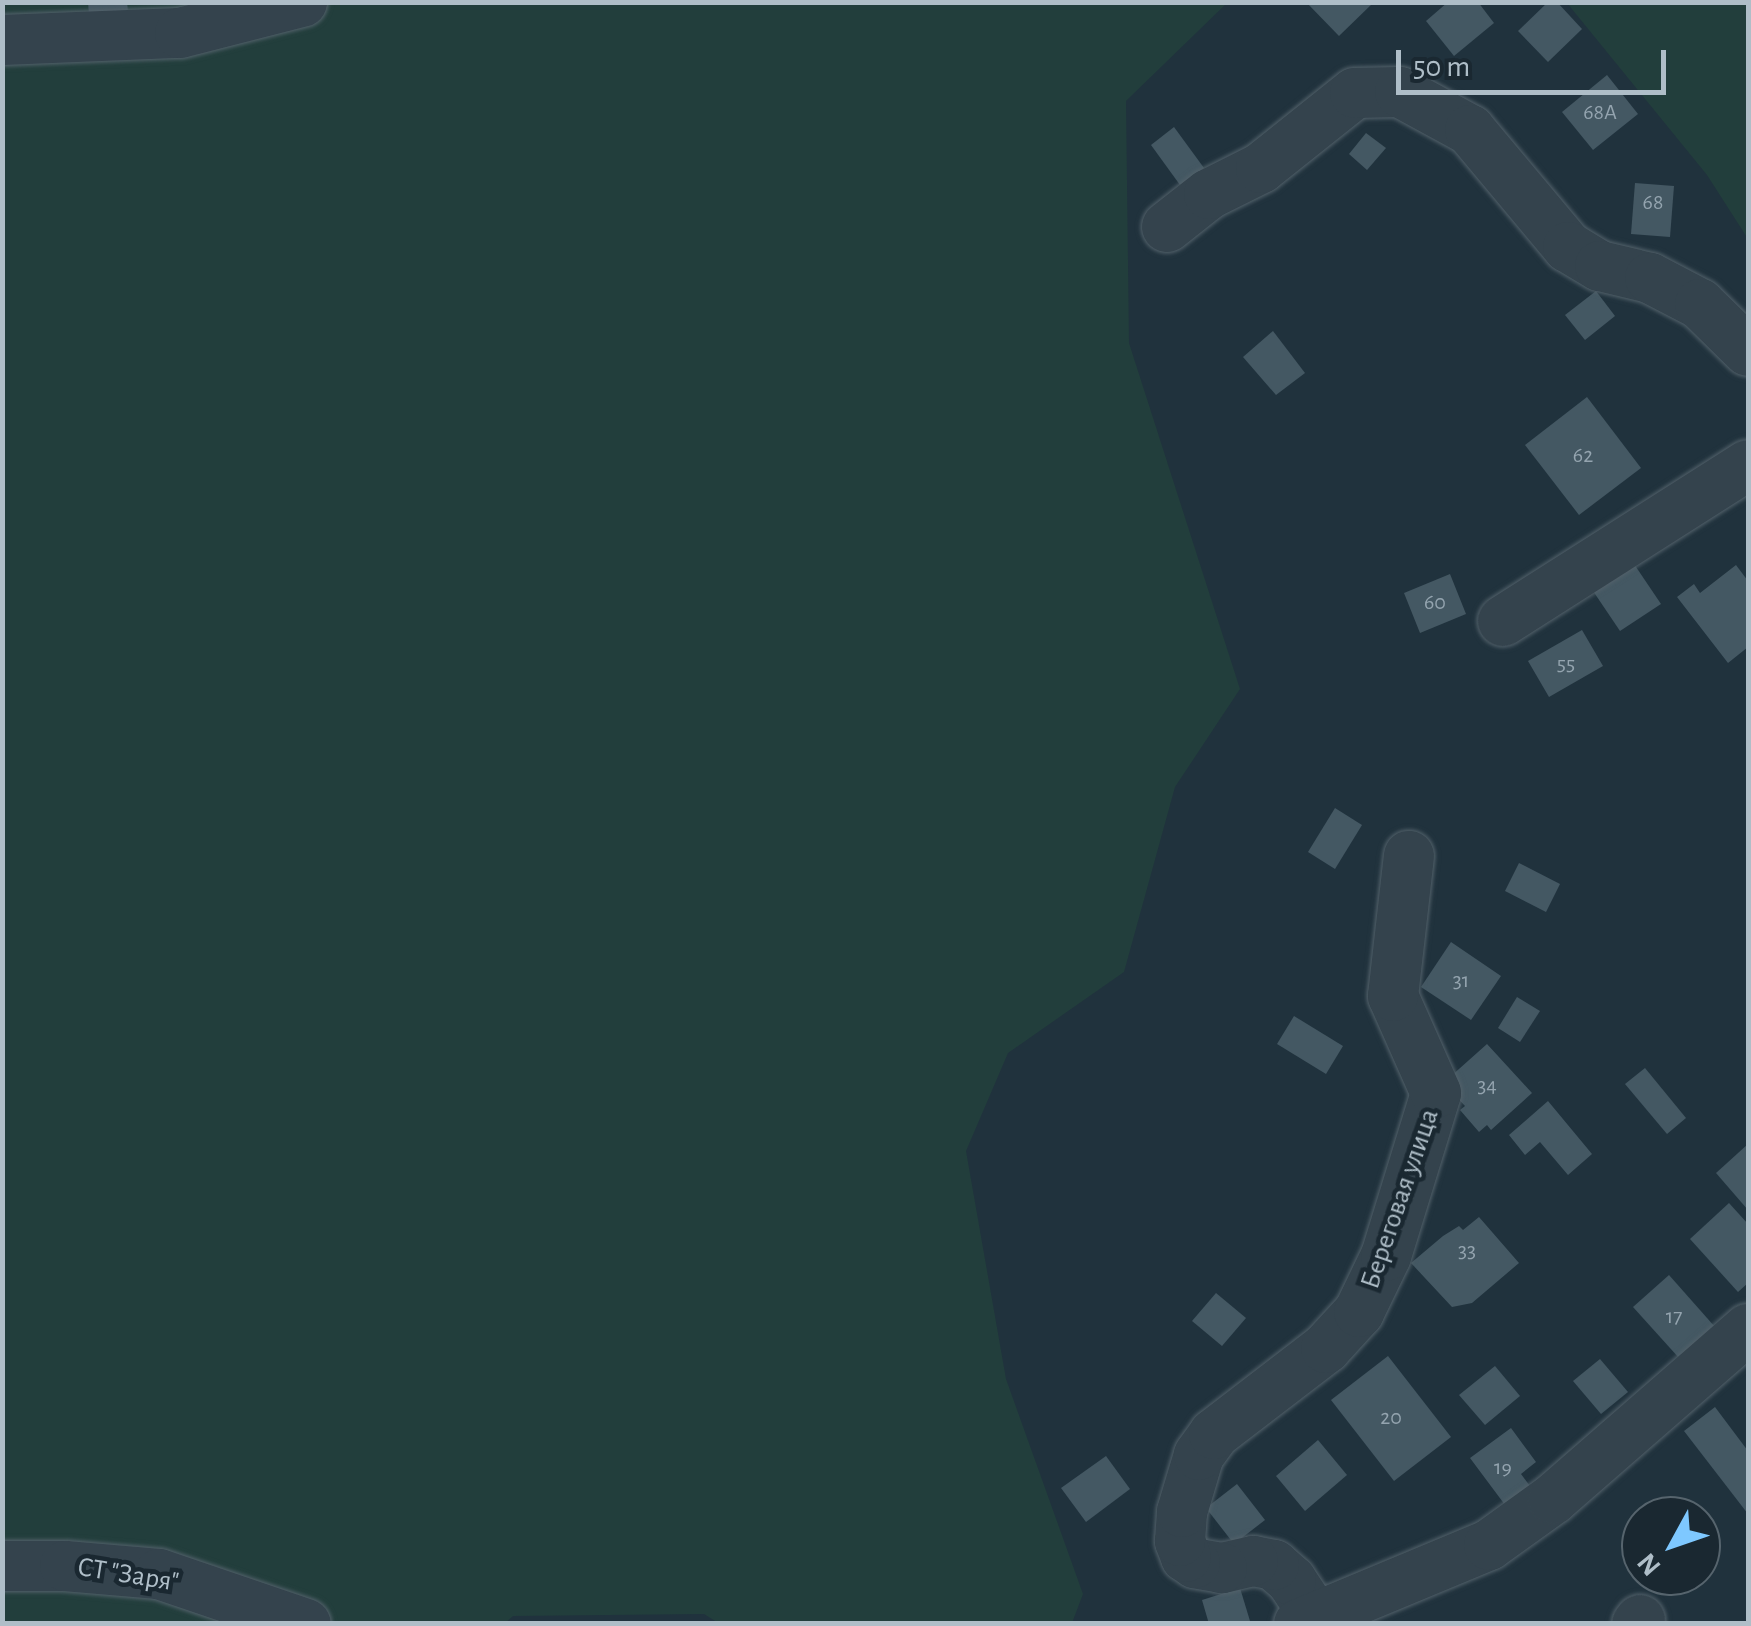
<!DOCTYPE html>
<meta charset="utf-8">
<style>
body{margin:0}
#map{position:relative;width:1751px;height:1626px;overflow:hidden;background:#20323d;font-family:"Alegreya Sans",sans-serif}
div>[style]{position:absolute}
.green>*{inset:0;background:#223e3c}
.building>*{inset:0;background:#445863}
.roads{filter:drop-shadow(0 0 2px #52616a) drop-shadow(0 0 2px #52616a)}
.minor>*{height:50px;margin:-25px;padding:0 25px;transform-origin:25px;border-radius:25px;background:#34434d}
span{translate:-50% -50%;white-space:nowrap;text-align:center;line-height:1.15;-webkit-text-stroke:9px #1a2831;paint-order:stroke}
.number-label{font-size:22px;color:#94a4af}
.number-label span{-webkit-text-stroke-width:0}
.street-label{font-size:28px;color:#afbec8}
.frame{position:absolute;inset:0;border:5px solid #afbec8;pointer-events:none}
.north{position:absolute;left:1621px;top:1496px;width:100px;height:100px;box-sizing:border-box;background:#1a2831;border:2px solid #56646d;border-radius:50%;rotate:230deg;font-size:28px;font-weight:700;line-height:40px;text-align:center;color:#afbec8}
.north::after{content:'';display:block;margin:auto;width:35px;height:45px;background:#7ec8ff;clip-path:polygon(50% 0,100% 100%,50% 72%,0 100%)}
.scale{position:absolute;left:1396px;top:50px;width:270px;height:45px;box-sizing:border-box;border:5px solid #afbec8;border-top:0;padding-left:12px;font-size:30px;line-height:35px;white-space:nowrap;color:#afbec8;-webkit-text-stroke:8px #1a2831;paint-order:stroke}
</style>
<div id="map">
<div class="green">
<i style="clip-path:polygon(3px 3px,1227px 3px,1126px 101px,1129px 343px,1240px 689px,1175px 787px,1124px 972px,1008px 1053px,966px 1151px,1006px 1379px,1083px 1594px,1072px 1623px,720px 1624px,704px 1614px,513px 1616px,504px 1624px,3px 1624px)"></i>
<i style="clip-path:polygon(1567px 3px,1748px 3px,1748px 239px,1707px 175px)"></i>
</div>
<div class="building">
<i style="clip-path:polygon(88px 2px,127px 2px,128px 11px,89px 15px)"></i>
<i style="clip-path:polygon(1306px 2px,1374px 2px,1339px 36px)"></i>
<i style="clip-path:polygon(1448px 2px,1478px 2px,1494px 23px,1454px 56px,1426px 21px)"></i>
<i style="clip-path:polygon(1548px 2px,1557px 2px,1582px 29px,1548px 62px,1518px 31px)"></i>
<i style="clip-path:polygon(1607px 75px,1638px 114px,1593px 150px,1562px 112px)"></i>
<i style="clip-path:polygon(1174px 127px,1204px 168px,1180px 185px,1151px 145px)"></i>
<i style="clip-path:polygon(1366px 133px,1386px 148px,1367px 170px,1349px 154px)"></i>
<i style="clip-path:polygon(1635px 183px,1674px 186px,1670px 237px,1631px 234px)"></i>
<i style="clip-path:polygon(1596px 291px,1615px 316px,1585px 340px,1565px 315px)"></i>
<i style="clip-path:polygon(1273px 331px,1305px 373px,1276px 395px,1243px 357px)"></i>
<i style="clip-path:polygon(1587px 397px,1641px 468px,1579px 515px,1525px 445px)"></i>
<i style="clip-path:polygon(1632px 561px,1661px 604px,1620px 631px,1591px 588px)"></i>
<i style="clip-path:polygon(1736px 565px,1748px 581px,1748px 647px,1728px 663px,1677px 597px,1694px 584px,1700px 593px)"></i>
<i style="clip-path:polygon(1450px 574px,1466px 614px,1420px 633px,1404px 593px)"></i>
<i style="clip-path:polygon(1582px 630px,1603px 666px,1549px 697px,1528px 661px)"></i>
<i style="clip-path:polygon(1335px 808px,1362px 825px,1335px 869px,1308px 852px)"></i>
<i style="clip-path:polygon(1519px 863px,1560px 884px,1546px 912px,1505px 891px)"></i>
<i style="clip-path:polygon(1451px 942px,1501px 976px,1471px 1020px,1421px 987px)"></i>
<i style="clip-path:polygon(1517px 997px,1540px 1011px,1520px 1042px,1498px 1028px)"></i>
<i style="clip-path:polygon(1294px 1016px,1343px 1046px,1326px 1074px,1277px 1044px)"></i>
<i style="clip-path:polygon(1487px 1044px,1532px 1093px,1491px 1130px,1487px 1125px,1479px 1132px,1460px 1110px,1465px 1106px,1449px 1089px,1450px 1077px)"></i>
<i style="clip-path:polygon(1645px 1068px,1686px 1118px,1667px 1134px,1625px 1084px)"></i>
<i style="clip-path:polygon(1548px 1101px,1592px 1154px,1568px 1175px,1540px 1142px,1525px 1155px,1509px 1135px)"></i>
<i style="clip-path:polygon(1748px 1144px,1748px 1210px,1716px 1173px)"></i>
<i style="clip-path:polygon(1729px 1203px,1748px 1224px,1748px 1283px,1738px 1292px,1690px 1239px)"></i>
<i style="clip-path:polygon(1479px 1217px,1519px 1263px,1472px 1303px,1452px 1307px,1411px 1263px,1443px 1236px,1459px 1226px,1463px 1230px)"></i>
<i style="clip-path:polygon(1669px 1275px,1715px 1327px,1679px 1358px,1633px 1307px)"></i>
<i style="clip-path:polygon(1216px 1293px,1246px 1318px,1222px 1346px,1192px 1321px)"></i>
<i style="clip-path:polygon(1388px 1356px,1451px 1437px,1394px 1481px,1331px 1400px)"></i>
<i style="clip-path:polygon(1600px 1359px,1628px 1392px,1601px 1414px,1573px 1381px)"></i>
<i style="clip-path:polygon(1495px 1366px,1520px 1396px,1485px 1425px,1459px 1395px)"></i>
<i style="clip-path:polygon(1715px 1407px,1748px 1451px,1748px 1514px,1684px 1431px)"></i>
<i style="clip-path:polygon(1511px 1428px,1536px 1462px,1521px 1474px,1536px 1494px,1511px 1513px,1470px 1458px)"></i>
<i style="clip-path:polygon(1318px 1440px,1347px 1475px,1305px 1511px,1276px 1476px)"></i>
<i style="clip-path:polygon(1106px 1456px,1130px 1489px,1086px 1522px,1061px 1488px)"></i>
<i style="clip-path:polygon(1237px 1484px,1265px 1520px,1234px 1544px,1206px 1508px)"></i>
<i style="clip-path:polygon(1240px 1588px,1250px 1621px,1209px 1624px,1202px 1600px)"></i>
</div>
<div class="roads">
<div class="minor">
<i style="left:2px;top:40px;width:178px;rotate:-2.3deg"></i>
<i style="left:180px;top:33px;width:126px;rotate:-14.3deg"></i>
<i style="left:1167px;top:227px;width:53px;rotate:-38.2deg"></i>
<i style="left:1209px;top:194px;width:58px;rotate:-26.6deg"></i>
<i style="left:1261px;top:168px;width:120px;rotate:-38.6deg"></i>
<i style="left:1355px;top:93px;width:45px;rotate:-1.3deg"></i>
<i style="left:1400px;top:92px;width:80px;rotate:28.5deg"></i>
<i style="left:1470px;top:130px;width:153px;rotate:50.1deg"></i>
<i style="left:1568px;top:247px;width:37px;rotate:31deg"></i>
<i style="left:1600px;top:266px;width:51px;rotate:13.5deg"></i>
<i style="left:1650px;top:278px;width:56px;rotate:27.5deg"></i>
<i style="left:1700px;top:304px;width:67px;rotate:44.4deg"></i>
<i style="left:1503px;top:621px;width:290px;rotate:-32.5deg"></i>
<i style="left:2px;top:1566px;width:63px"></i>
<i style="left:65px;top:1566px;width:94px;rotate:4.9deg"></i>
<i style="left:159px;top:1574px;width:155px;rotate:18.8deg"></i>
<i style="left:1315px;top:1616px;width:43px;rotate:-123.7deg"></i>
<i style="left:1291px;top:1580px;width:23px;rotate:-139deg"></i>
<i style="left:1274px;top:1565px;width:21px;rotate:-169deg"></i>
<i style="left:1253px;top:1561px;width:32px;rotate:167deg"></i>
<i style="left:1222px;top:1568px;width:27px;rotate:-170deg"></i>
<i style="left:1195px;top:1563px;width:11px;rotate:-146deg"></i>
<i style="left:1186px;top:1557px;width:17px;rotate:-111deg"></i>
<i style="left:1180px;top:1541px;width:29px;rotate:-86deg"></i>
<i style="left:1182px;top:1512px;width:59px;rotate:-73.4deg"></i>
<i style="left:1199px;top:1455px;width:26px;rotate:-54deg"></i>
<i style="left:1214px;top:1434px;width:141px;rotate:-37.5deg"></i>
<i style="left:1326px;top:1348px;width:49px;rotate:-47.5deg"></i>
<i style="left:1359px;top:1312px;width:62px;rotate:-64.3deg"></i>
<i style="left:1386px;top:1256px;width:170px;rotate:-72.9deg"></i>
<i style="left:1436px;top:1093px;width:106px;rotate:-113.9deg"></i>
<i style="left:1393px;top:996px;width:141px;rotate:-83.5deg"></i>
<i style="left:1299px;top:1624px;width:206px;rotate:-22.6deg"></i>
<i style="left:1489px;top:1545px;width:79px;rotate:-35.7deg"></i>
<i style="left:1553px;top:1499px;width:259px;rotate:-41.1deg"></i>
<i style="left:1637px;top:1624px;width:5px;rotate:-53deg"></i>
</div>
</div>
<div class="number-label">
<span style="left:1600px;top:113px">68А</span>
<span style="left:1653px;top:203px">68</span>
<span style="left:1583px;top:456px">62</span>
<span style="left:1435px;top:603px">60</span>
<span style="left:1566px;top:664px">55</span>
<span style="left:1461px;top:981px">31</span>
<span style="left:1487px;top:1086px">34</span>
<span style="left:1467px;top:1251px">33</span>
<span style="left:1674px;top:1317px">17</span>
<span style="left:1391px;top:1418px">20</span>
<span style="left:1503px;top:1468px">19</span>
</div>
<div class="street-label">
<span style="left:1400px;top:1199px;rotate:-71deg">Береговая улица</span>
<span style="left:128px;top:1575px;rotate:9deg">СТ "Заря"</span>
</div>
<div class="frame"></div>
<div class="north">N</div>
<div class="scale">50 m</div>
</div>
